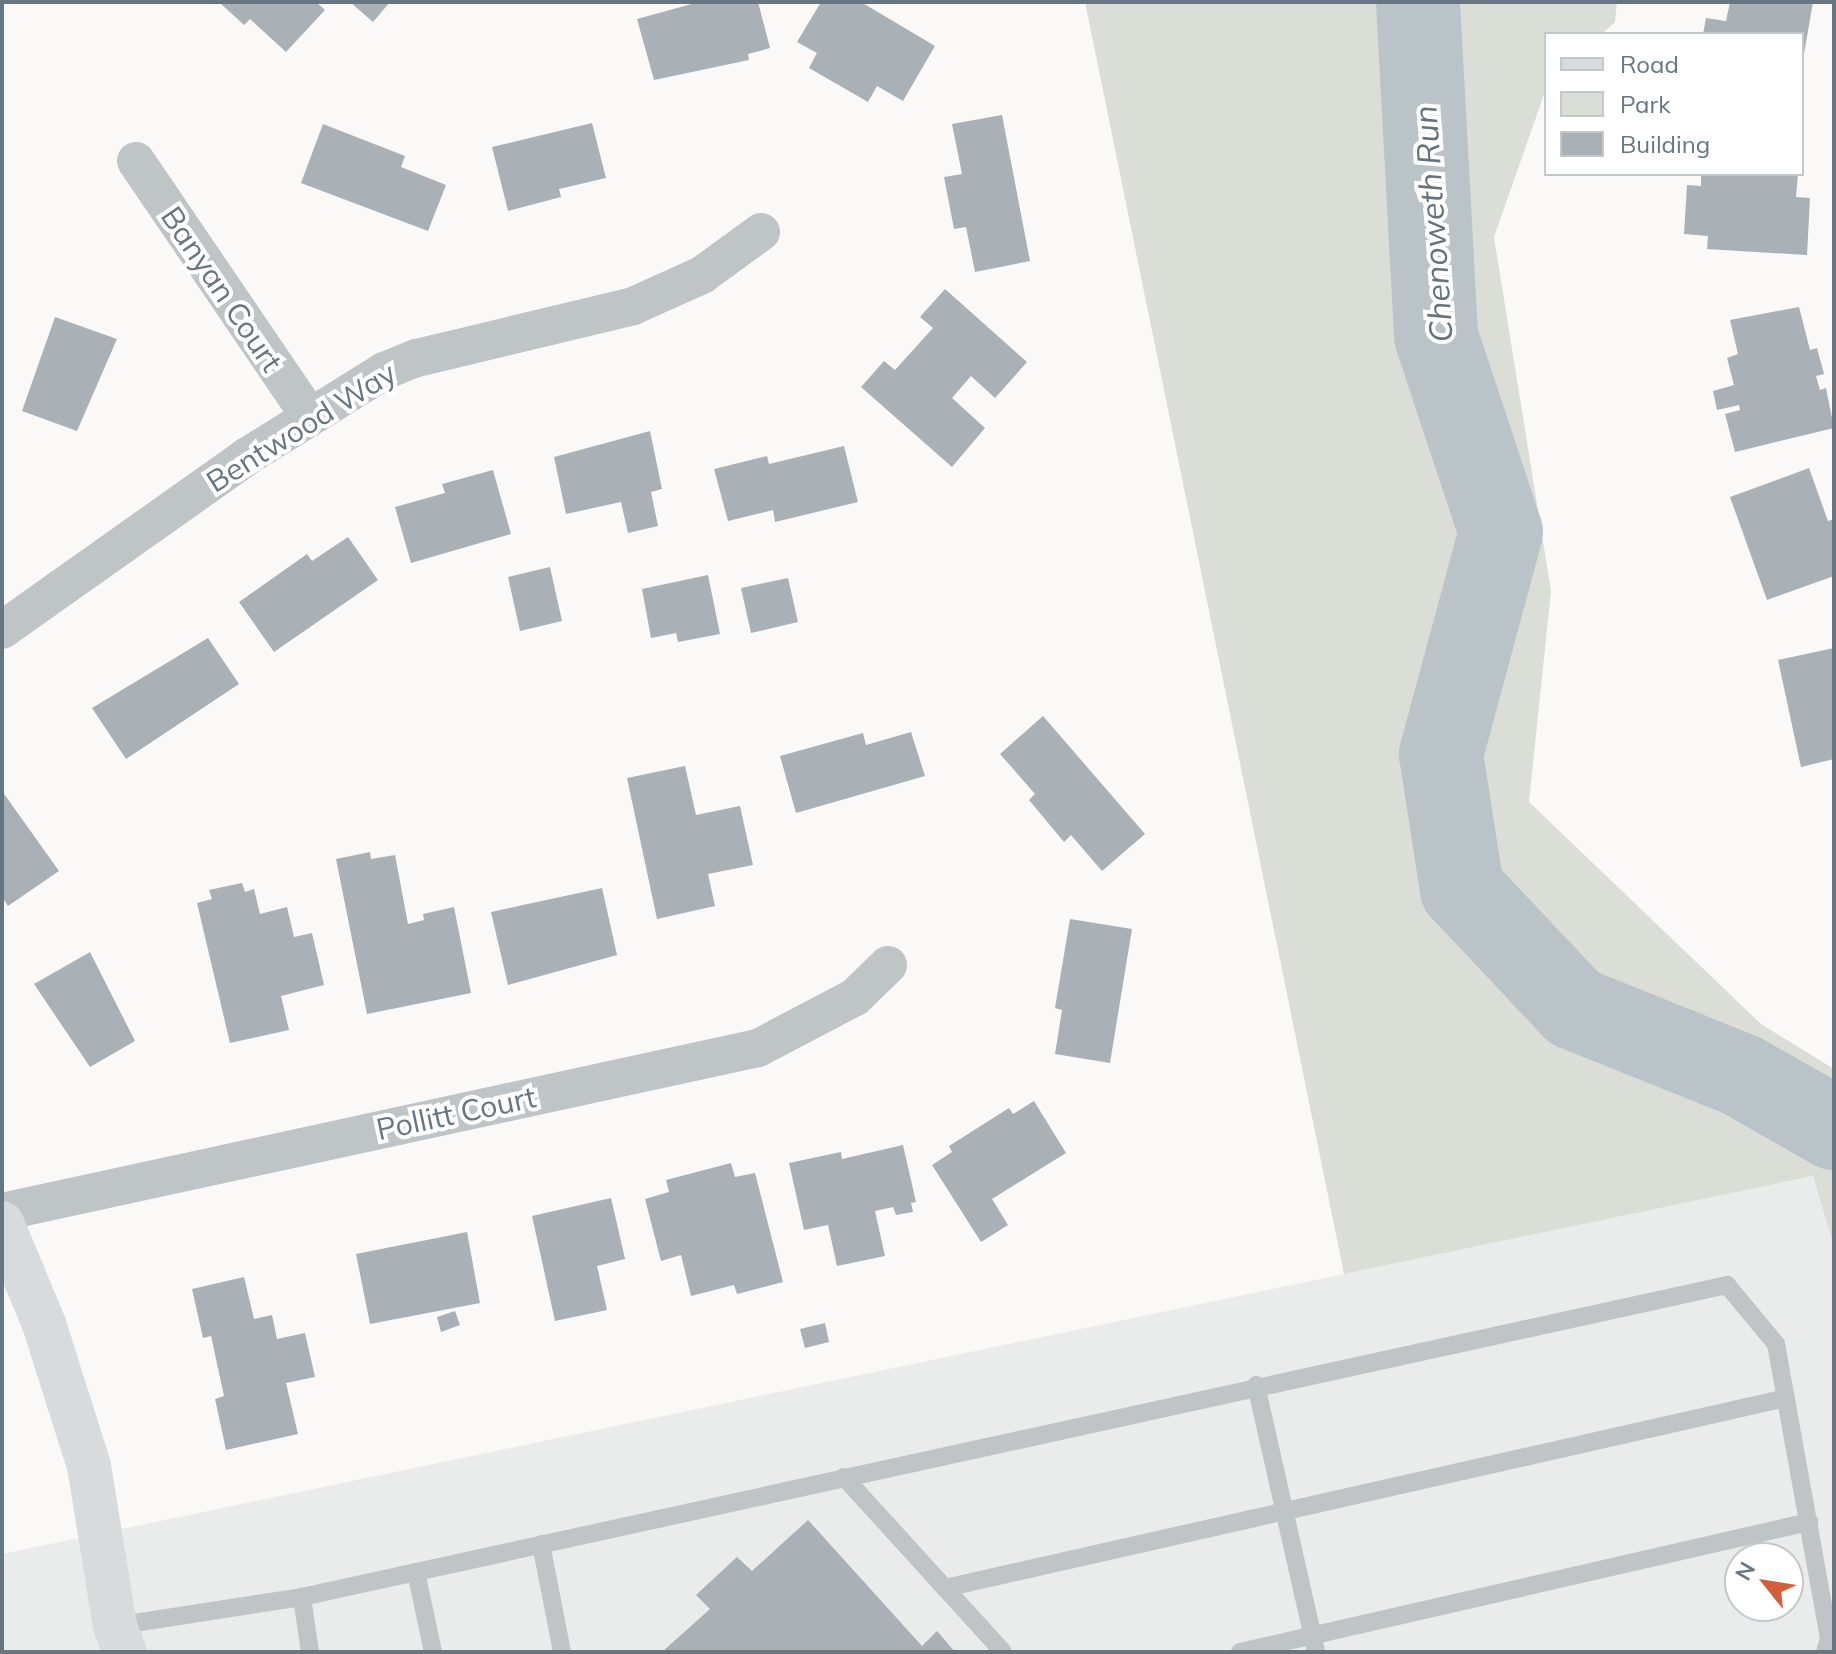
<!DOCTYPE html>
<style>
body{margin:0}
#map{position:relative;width:1836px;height:1654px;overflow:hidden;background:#faf9f8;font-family:Mulish,sans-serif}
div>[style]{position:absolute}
.built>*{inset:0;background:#eaebeb}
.green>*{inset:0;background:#daded7}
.river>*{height:84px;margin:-42px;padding:0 42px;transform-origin:42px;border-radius:42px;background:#bac4c8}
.building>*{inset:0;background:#a9b0b6}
.lane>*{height:18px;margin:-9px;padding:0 9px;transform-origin:9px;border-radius:9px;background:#bfc4c7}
.street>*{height:38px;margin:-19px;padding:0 19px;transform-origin:19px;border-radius:19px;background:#bfc4c7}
.secondary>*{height:44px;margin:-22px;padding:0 22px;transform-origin:22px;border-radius:22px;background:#d8dbde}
span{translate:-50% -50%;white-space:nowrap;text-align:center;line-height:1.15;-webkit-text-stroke:8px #fff;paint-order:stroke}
.street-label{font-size:30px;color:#677680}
.water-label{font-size:32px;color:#627379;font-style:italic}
.frame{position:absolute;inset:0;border:4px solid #677680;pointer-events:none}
.legend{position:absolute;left:1544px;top:32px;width:260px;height:144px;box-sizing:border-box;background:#fff;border:2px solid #c2c8cc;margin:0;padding:10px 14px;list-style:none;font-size:24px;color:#677680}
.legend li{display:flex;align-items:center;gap:16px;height:40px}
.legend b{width:40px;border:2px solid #c2c8cc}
.north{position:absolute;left:1724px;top:1542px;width:80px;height:80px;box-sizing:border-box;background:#fff;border:2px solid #c2c8cc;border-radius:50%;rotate:300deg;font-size:22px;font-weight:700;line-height:32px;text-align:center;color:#677680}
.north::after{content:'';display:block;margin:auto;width:28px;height:36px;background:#d35e3e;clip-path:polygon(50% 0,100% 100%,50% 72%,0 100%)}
</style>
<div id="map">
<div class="built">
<i style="clip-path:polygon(evenodd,1814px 1176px,1834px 1246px,1834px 1652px,2px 1652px,2px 1554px,1814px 1176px,1740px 1558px,1788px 1558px,1788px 1606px,1740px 1606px,1740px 1558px)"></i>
</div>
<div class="green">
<i style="clip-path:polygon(1085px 2px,1617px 2px,1615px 22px,1602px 34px,1546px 34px,1546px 89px,1494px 237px,1551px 591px,1529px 802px,1761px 1024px,1834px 1069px,1834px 1246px,1813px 1176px,1344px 1274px)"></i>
</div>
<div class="river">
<i style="left:1418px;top:2px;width:334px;rotate:86.9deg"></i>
<i style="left:1436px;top:336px;width:206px;rotate:71.7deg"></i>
<i style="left:1501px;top:532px;width:230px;rotate:105.1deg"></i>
<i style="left:1441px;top:754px;width:137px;rotate:81.2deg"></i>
<i style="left:1462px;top:889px;width:163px;rotate:46.7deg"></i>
<i style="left:1574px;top:1008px;width:180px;rotate:21.9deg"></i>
<i style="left:1741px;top:1075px;width:107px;rotate:29.7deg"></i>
</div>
<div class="building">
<i style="clip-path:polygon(219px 2px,316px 2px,325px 10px,286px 52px,250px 19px,244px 25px)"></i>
<i style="clip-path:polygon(350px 2px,390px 2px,373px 22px)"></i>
<i style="clip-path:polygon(699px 2px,758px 2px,770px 48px,748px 54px,749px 60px,654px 80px,637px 19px)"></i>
<i style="clip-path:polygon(821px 2px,861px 2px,935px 46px,903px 101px,877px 86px,868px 102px,809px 68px,817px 53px,797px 42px)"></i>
<i style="clip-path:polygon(1730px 2px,1813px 2px,1804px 54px,1802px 34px,1703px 34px,1706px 18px,1726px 21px)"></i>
<i style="clip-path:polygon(1002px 115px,1030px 261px,975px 272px,966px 227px,954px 229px,944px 177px,962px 174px,952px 124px)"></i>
<i style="clip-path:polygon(592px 123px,606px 178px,559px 189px,561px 197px,508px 211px,492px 147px)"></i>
<i style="clip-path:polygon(323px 124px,405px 156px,401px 167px,446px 185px,428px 231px,301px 183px)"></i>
<i style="clip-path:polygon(1701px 174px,1798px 174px,1796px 197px,1810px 198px,1807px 255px,1707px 249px,1708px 236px,1684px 234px,1687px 185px,1701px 186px)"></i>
<i style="clip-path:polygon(945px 289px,1027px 362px,995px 398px,971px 376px,952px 398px,985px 428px,952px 467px,861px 387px,884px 361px,895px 370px,933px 328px,920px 317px)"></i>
<i style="clip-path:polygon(1799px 307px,1810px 350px,1817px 348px,1824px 374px,1816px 376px,1820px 390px,1826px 388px,1834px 428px,1735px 452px,1725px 414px,1740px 410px,1739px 405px,1717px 410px,1713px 391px,1734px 385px,1727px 358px,1738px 354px,1730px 320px)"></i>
<i style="clip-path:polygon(55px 317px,117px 339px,77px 431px,22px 411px)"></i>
<i style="clip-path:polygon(650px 431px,662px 489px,651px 492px,658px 526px,628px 533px,621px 502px,566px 514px,554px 457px)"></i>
<i style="clip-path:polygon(844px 446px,858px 502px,775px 522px,773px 510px,728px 521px,714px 469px,767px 456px,769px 464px)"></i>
<i style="clip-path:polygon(1809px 468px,1828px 521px,1834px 519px,1834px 576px,1767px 600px,1730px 497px)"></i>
<i style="clip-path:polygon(493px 470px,511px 534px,411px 563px,395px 507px,445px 493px,442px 484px)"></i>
<i style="clip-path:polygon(348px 537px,378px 580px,274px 652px,239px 602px,307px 554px,312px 561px)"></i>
<i style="clip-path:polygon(550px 567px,562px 621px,520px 631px,508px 577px)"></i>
<i style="clip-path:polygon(708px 575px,720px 634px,678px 642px,676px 633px,651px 638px,642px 589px)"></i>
<i style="clip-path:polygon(788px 578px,798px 622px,751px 633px,741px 588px)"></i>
<i style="clip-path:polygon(208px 638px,239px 684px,126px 759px,92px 708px)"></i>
<i style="clip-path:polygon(1834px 648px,1834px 759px,1801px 767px,1778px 660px)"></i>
<i style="clip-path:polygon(1043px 716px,1145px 834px,1102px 871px,1071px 835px,1064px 842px,1029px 800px,1035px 794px,1000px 754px)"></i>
<i style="clip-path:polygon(911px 732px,925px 776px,796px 813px,780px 756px,863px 733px,866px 745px)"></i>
<i style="clip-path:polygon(685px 766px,696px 815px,740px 806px,753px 865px,708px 874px,715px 906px,657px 919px,627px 778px)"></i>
<i style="clip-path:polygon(2px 791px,59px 871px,8px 906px,2px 897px)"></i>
<i style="clip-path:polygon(370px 852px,371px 859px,395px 855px,408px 924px,424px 920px,423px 914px,454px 907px,471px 993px,367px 1014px,336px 859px)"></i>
<i style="clip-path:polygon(242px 883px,245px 892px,254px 889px,260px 914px,287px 907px,294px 937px,312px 933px,324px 985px,281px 996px,289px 1030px,230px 1043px,197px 903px,212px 899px,209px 890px)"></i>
<i style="clip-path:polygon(602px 888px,617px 955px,508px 985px,491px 912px)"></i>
<i style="clip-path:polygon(1070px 919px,1132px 929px,1110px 1063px,1055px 1054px,1062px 1010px,1055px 1008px)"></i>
<i style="clip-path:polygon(90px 952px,135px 1041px,90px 1067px,34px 984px)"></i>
<i style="clip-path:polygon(1034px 1101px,1066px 1153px,992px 1199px,1008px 1225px,981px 1242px,932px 1165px,952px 1152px,949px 1146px,1009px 1108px,1013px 1114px)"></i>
<i style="clip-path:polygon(903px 1145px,916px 1202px,911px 1203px,913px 1212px,896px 1215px,893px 1207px,875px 1211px,885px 1256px,837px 1266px,828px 1225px,804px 1230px,789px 1163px,841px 1152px,842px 1159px)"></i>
<i style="clip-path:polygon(731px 1163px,735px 1177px,755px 1173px,783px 1282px,737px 1294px,734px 1285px,691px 1296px,681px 1255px,661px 1261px,645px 1199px,669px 1192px,666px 1180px)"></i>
<i style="clip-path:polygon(611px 1198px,625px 1259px,597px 1266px,607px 1310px,555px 1321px,532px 1216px)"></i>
<i style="clip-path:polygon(467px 1232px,480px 1303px,370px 1324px,356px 1254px)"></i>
<i style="clip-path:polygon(244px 1277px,254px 1319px,272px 1315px,277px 1339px,305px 1333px,315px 1377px,286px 1383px,298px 1434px,226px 1450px,215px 1399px,224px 1396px,211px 1336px,203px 1338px,192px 1289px)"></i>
<i style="clip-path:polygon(455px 1311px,460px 1325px,441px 1332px,437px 1317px)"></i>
<i style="clip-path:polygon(825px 1323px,829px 1342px,805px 1348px,800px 1329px)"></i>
<i style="clip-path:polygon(808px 1520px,922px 1646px,937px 1631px,955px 1652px,662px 1652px,710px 1609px,696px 1595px,737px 1557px,752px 1571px)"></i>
</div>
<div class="lane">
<i style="left:1256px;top:1385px;width:274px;rotate:77.3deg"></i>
<i style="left:844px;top:1477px;width:236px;rotate:47.7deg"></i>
<i style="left:541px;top:1544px;width:110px;rotate:79deg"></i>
<i style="left:416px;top:1572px;width:82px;rotate:78deg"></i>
<i style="left:945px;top:1588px;width:862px;rotate:-12.73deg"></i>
<i style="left:115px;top:1626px;width:189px;rotate:-8.8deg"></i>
<i style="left:310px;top:1652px;width:56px;rotate:-98.3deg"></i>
<i style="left:302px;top:1597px;width:1459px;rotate:-12.35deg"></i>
<i style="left:1727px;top:1285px;width:77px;rotate:50.3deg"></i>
<i style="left:1776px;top:1344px;width:300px;rotate:79.8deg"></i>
<i style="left:1829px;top:1639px;width:14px;rotate:107deg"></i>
<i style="left:1240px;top:1652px;width:584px;rotate:-12.87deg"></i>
</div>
<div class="street">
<i style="left:136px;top:161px;width:308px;rotate:55.8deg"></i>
<i style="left:2px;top:630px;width:299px;rotate:-35.3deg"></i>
<i style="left:246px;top:457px;width:163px;rotate:-31.9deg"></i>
<i style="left:384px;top:371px;width:35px;rotate:-22deg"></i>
<i style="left:417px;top:358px;width:222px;rotate:-13.5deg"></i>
<i style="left:633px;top:306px;width:76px;rotate:-24.2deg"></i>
<i style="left:702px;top:275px;width:73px;rotate:-36.1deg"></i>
<i style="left:2px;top:1212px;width:774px;rotate:-12.24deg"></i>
<i style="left:758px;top:1048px;width:110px;rotate:-27.7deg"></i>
<i style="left:855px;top:997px;width:46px;rotate:-44.1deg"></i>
</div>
<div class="secondary">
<i style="left:2px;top:1223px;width:109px;rotate:67.4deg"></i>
<i style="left:44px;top:1324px;width:149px;rotate:72.4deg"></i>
<i style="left:89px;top:1466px;width:162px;rotate:80.8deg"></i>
<i style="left:115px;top:1626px;width:28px;rotate:69deg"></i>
</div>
<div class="street-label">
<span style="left:222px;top:289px;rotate:56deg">Banyan Court</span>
<span style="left:301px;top:427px;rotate:-32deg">Bentwood Way</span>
<span style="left:456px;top:1113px;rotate:-12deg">Pollitt Court</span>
</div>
<div class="water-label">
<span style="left:1433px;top:224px;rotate:-94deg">Chenoweth Run</span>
</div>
<div class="frame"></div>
<ul class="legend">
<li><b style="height:10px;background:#d8dbde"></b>Road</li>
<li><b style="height:22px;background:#daded7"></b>Park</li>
<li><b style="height:22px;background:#a9b0b6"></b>Building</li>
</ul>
<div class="north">N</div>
</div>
